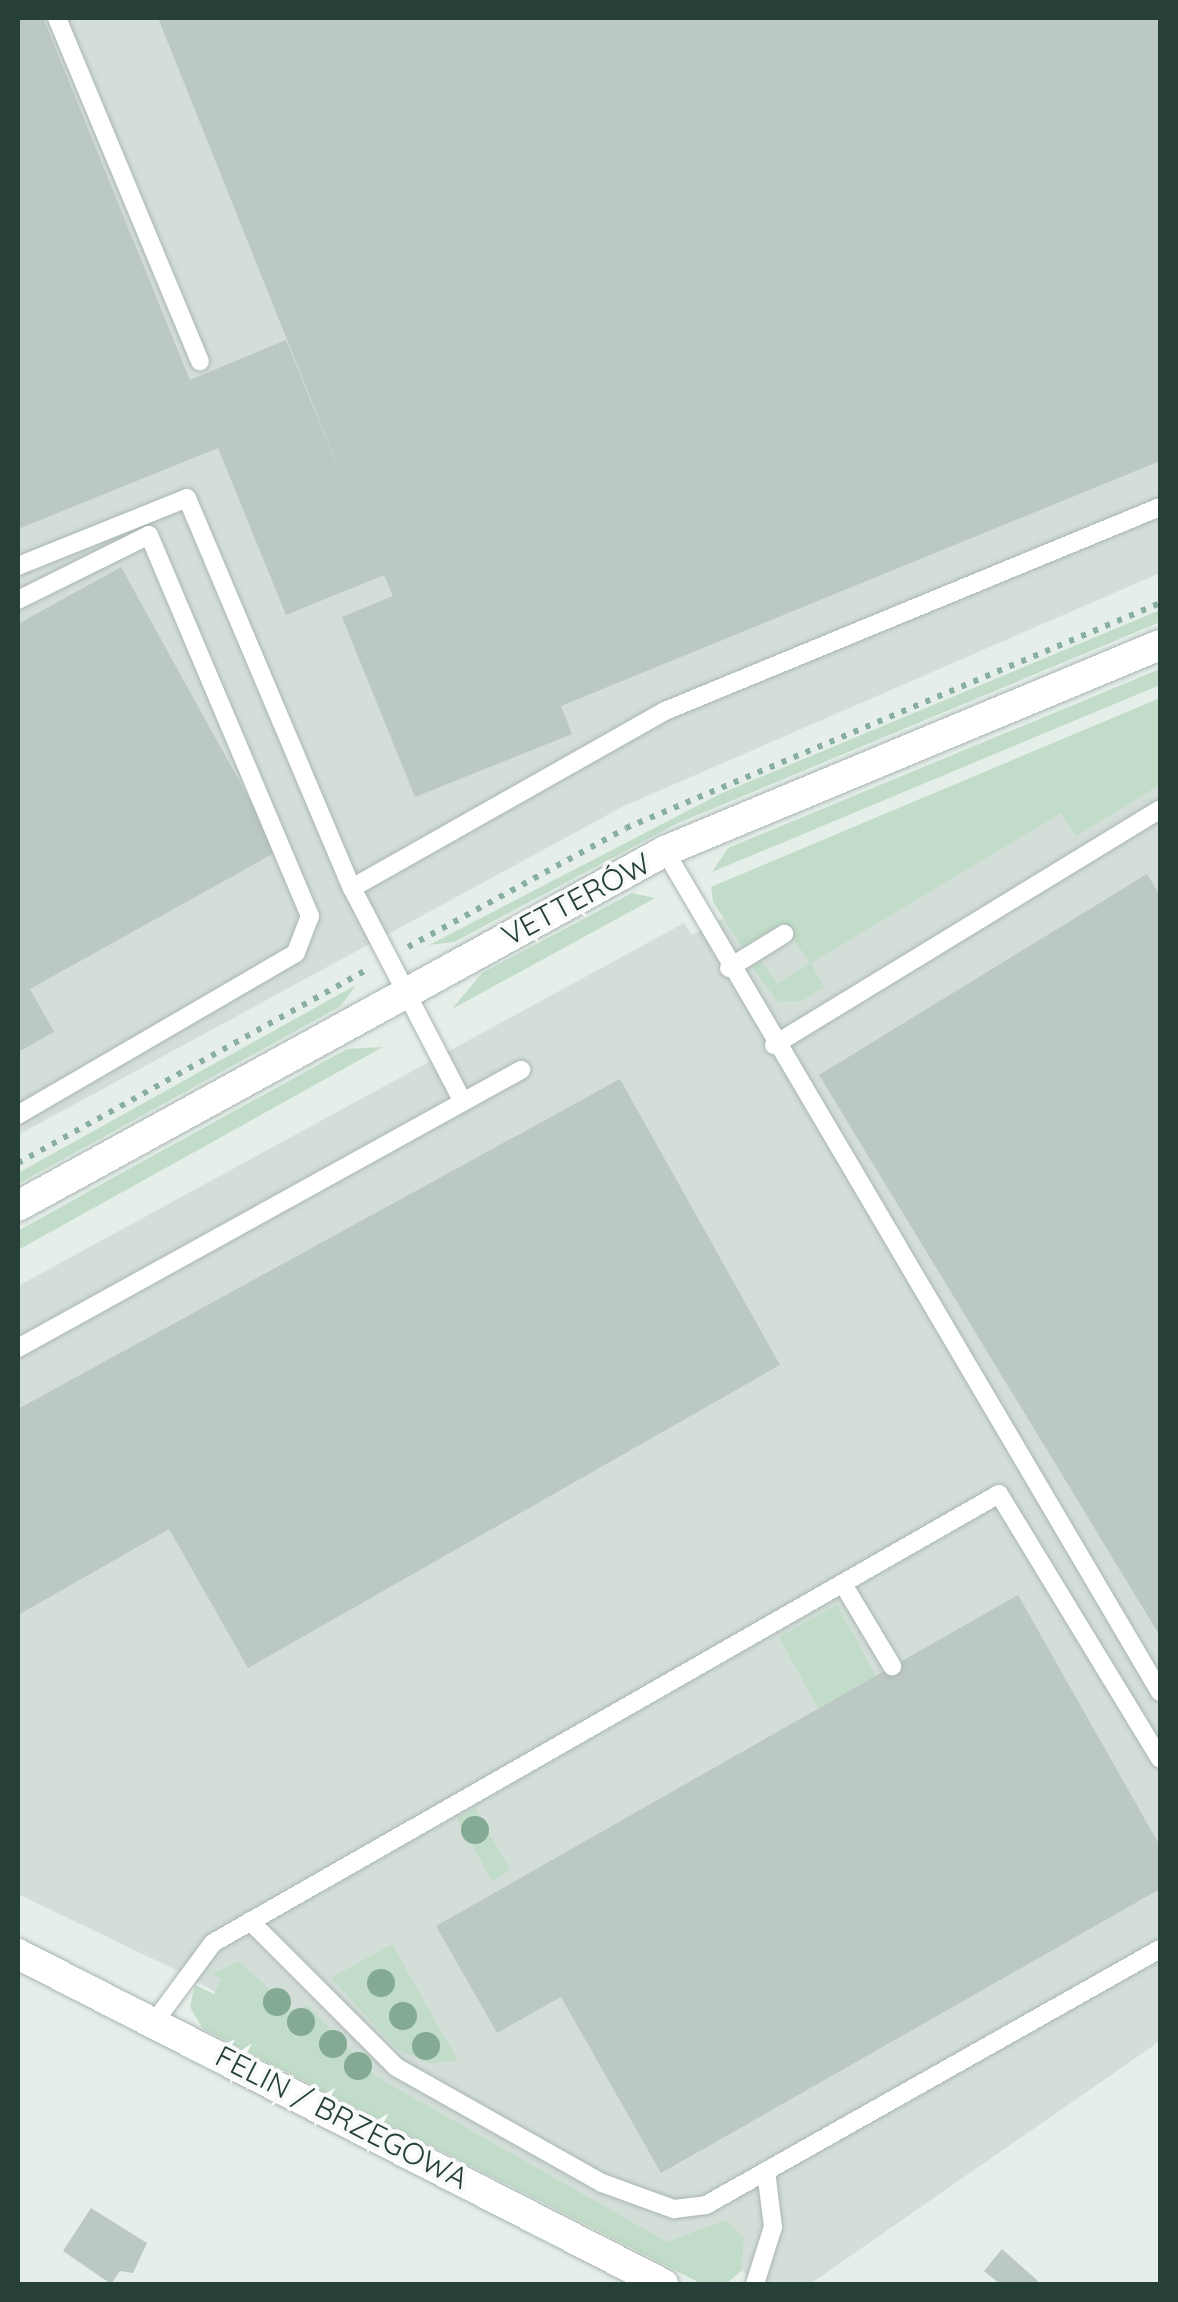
<!DOCTYPE html>
<meta charset="utf-8">
<style>
body{margin:0}
#map{position:relative;width:1178px;height:2302px;overflow:hidden;background:#e6eeea;font-family:Quicksand,sans-serif}
div>[style]{position:absolute}
.built>*{inset:0;background:#d4ded9}
.green>*{inset:0;background:#c1ddc9}
.building>*{inset:0;background:#bcc8c3}
.path>*{height:6px;margin-top:-3px;transform-origin:0;background:repeating-linear-gradient(90deg,#89afa3 0 5px,transparent 0 13px)}
.roads{filter:drop-shadow(0 0 2px #a9b6b1) drop-shadow(0 0 2px #a9b6b1)}
.lane>*{height:18px;margin:-9px;padding:0 9px;transform-origin:9px;border-radius:9px;background:#fff}
.street>*{height:30px;margin:-15px;padding:0 15px;transform-origin:15px;border-radius:15px;background:#fff}
.trees>*{width:28px;height:28px;margin:-14px;border-radius:50%;background:#84aa93}
span{translate:-50% -50%;white-space:nowrap;text-align:center;line-height:1.15;-webkit-text-stroke:8px #f7faf8;paint-order:stroke}
.street-label{font-size:30px;color:#263f38}
.frame{position:absolute;inset:0;border:20px solid #263f38;pointer-events:none}
</style>
<div id="map">
<div class="built">
<i style="clip-path:polygon(18px 18px,1160px 18px,1160px 573px,624px 806px,18px 1135px)"></i>
<i style="clip-path:polygon(1160px 720px,1160px 2041px,810px 2284px,764px 2284px,693px 2242px,668px 2251px,182px 1973px,18px 1894px,18px 1286px,684px 923px,692px 935px,871px 838px)"></i>
</div>
<div class="green">
<i style="clip-path:polygon(1160px 610px,1160px 622px,678px 823px,454px 942px,429px 945px,720px 794px)"></i>
<i style="clip-path:polygon(1160px 669px,1160px 685px,712px 872px,728px 848px)"></i>
<i style="clip-path:polygon(1160px 698px,1160px 785px,1076px 836px,1061px 813px,811px 963px,824px 987px,802px 1001px,778px 1002px,752px 967px,761px 961px,777px 984px,810px 963px,783px 924px,742px 947px,713px 902px,711px 887px)"></i>
<i style="clip-path:polygon(632px 893px,655px 898px,452px 1009px,482px 973px)"></i>
<i style="clip-path:polygon(356px 985px,341px 1006px,18px 1184px,18px 1173px)"></i>
<i style="clip-path:polygon(383px 1047px,18px 1250px,18px 1231px,127px 1170px,347px 1049px)"></i>
<i style="clip-path:polygon(837px 1605px,876px 1676px,818px 1708px,779px 1637px)"></i>
<i style="clip-path:polygon(475px 1808px,510px 1870px,492px 1881px,457px 1818px)"></i>
<i style="clip-path:polygon(392px 1944px,437px 2024px,458px 2060px,431px 2064px,398px 2050px,331px 1978px)"></i>
<i style="clip-path:polygon(239px 1961px,296px 2014px,307px 2005px,375px 2076px,667px 2242px,726px 2220px,744px 2238px,741px 2271px,726px 2284px,702px 2284px,203px 2029px,190px 2007px,195px 1985px,214px 1994px,221px 1979px,212px 1974px)"></i>
</div>
<div class="building">
<i style="clip-path:polygon(18px 18px,43px 18px,190px 380px,286px 340px,357px 514px,158px 18px,1160px 18px,1160px 461px,561px 706px,572px 734px,415px 797px,342px 617px,393px 596px,384px 575px,286px 615px,218px 448px,18px 529px)"></i>
<i style="clip-path:polygon(121px 567px,278px 851px,30px 989px,54px 1032px,18px 1052px,18px 624px)"></i>
<i style="clip-path:polygon(1147px 874px,1160px 895px,1160px 1636px,819px 1075px)"></i>
<i style="clip-path:polygon(620px 1079px,780px 1365px,248px 1668px,169px 1529px,18px 1615px,18px 1409px)"></i>
<i style="clip-path:polygon(1018px 1595px,1160px 1846px,1160px 1889px,661px 2173px,561px 1997px,497px 2033px,436px 1926px)"></i>
<i style="clip-path:polygon(91px 2208px,147px 2243px,133px 2273px,120px 2271px,111px 2284px,63px 2251px)"></i>
<i style="clip-path:polygon(1002px 2249px,1038px 2281px,1035px 2284px,1000px 2284px,984px 2271px)"></i>
</div>
<div class="path">
<i style="left:408px;top:947px;width:248px;rotate:-28.6deg"></i>
<i style="left:626px;top:828px;width:579px;rotate:-22.85deg"></i>
<i style="left:18px;top:1163px;width:398px;rotate:-29deg"></i>
</div>
<div class="roads">
<div class="lane">
<i style="left:57px;top:18px;width:372px;rotate:67.4deg"></i>
<i style="left:18px;top:566px;width:182px;rotate:-21.9deg"></i>
<i style="left:187px;top:498px;width:423px;rotate:67.1deg"></i>
<i style="left:352px;top:888px;width:241px;rotate:62.6deg"></i>
<i style="left:18px;top:600px;width:146px;rotate:-26.4deg"></i>
<i style="left:149px;top:535px;width:414px;rotate:67.1deg"></i>
<i style="left:310px;top:916px;width:40px;rotate:111deg"></i>
<i style="left:296px;top:953px;width:322px;rotate:149.8deg"></i>
<i style="left:665px;top:851px;width:976px;rotate:59.52deg"></i>
<i style="left:352px;top:888px;width:360px;rotate:-29.5deg"></i>
<i style="left:665px;top:711px;width:535px;rotate:-22.4deg"></i>
<i style="left:729px;top:968px;width:65px;rotate:-31.7deg"></i>
<i style="left:774px;top:1045px;width:452px;rotate:-31.4deg"></i>
<i style="left:18px;top:1348px;width:575px;rotate:-28.93deg"></i>
<i style="left:843px;top:1584px;width:96px;rotate:59.1deg"></i>
<i style="left:250px;top:1921px;width:206px;rotate:45deg"></i>
<i style="left:396px;top:2067px;width:236px;rotate:29.4deg"></i>
<i style="left:602px;top:2183px;width:77px;rotate:19.9deg"></i>
<i style="left:674px;top:2209px;width:32px;rotate:-7deg"></i>
<i style="left:706px;top:2205px;width:521px;rotate:-29.42deg"></i>
<i style="left:155px;top:2021px;width:97px;rotate:-53.4deg"></i>
<i style="left:213px;top:1943px;width:905px;rotate:-29.74deg"></i>
<i style="left:999px;top:1494px;width:310px;rotate:58.7deg"></i>
<i style="left:755px;top:2284px;width:60px;rotate:-72.5deg"></i>
<i style="left:773px;top:2227px;width:56px;rotate:-97.1deg"></i>
</div>
<div class="street">
<i style="left:18px;top:1206px;width:738px;rotate:-28.75deg"></i>
<i style="left:665px;top:851px;width:536px;rotate:-22.6deg"></i>
<i style="left:18px;top:1954px;width:725px;rotate:27.1deg"></i>
</div>
</div>
<div class="trees">
<i style="left:475px;top:1830px"></i>
<i style="left:381px;top:1983px"></i>
<i style="left:277px;top:2002px"></i>
<i style="left:403px;top:2016px"></i>
<i style="left:301px;top:2022px"></i>
<i style="left:333px;top:2044px"></i>
<i style="left:426px;top:2046px"></i>
<i style="left:358px;top:2066px"></i>
</div>
<div class="street-label">
<span style="left:576px;top:899px;rotate:-28deg">VETTERÓW</span>
<span style="left:342px;top:2117px;rotate:27deg">FELIN / BRZEGOWA</span>
</div>
<div class="frame"></div>
</div>
